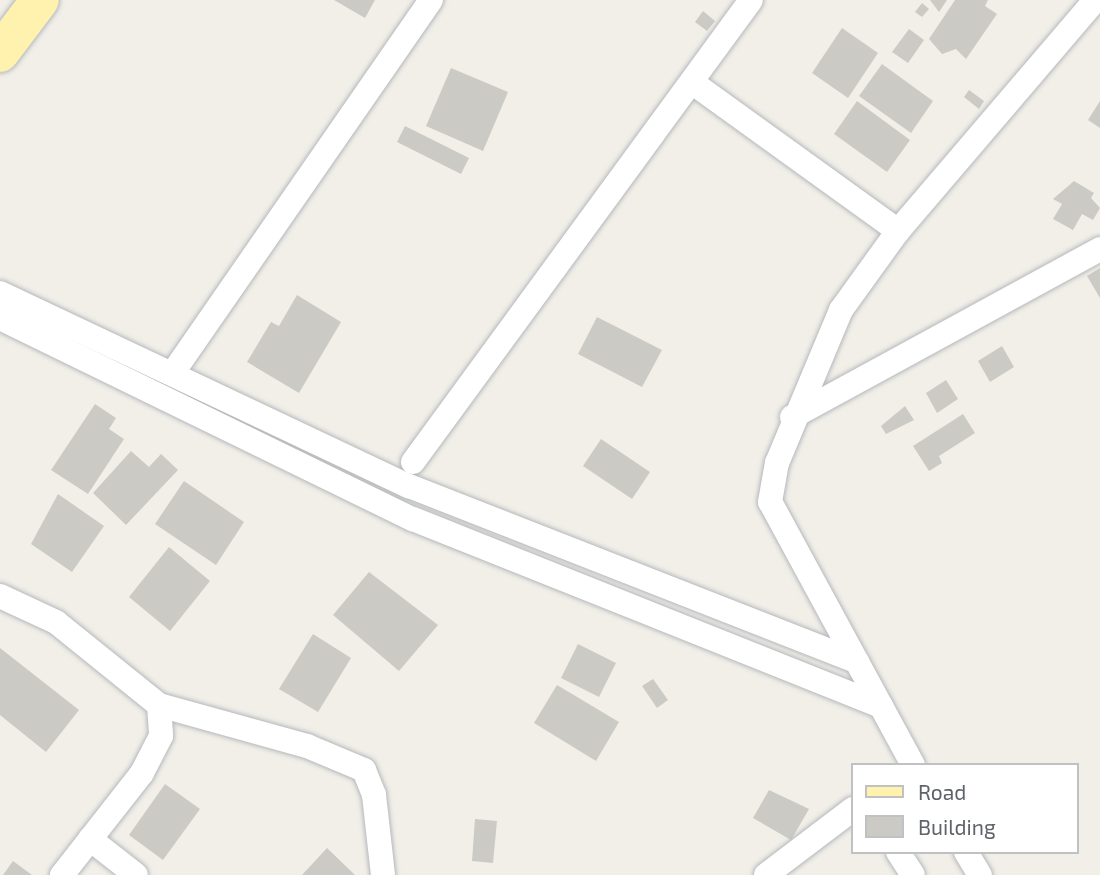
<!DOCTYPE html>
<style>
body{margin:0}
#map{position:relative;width:1100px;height:875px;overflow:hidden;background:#f1efe8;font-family:"Exo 2",sans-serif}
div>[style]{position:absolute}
.building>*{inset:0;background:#cccac5}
.roads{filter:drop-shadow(0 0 2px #b5b8bc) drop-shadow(0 0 2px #b5b8bc)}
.minor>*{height:24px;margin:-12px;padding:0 12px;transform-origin:12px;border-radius:12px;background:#fff}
.primary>*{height:38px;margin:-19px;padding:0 19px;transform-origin:19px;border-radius:19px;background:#fff2af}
span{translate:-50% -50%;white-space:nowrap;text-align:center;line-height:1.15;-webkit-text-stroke:5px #fff;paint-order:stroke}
.legend{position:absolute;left:851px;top:763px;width:228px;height:91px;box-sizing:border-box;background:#fff;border:2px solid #bfc1c3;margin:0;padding:9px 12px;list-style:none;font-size:21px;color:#5f6368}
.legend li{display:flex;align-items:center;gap:14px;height:35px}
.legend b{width:35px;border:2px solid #bfc1c3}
</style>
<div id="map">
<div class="building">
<i style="clip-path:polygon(334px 0,375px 0,365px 18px)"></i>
<i style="clip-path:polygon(930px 0,947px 0,939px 12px)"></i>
<i style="clip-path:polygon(955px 0,988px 0,985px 6px,997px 14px,966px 59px,956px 49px,942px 54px,929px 39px)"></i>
<i style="clip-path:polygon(922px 3px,929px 9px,922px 17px,915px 12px)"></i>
<i style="clip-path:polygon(703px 11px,715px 21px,707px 31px,695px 22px)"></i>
<i style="clip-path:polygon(842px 28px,878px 53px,848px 98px,812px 73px)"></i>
<i style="clip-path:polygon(909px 29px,924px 40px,908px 63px,892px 52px)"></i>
<i style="clip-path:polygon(882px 64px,933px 101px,911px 133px,859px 96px)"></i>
<i style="clip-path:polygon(451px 68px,508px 92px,483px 151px,426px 126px)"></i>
<i style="clip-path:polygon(969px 90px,984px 101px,979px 109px,964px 97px)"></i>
<i style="clip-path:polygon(857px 101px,910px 140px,887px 172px,834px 134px)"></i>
<i style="clip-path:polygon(1100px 101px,1100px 128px,1088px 120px)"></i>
<i style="clip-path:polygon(405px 126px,469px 158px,461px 174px,397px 142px)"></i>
<i style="clip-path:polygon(1074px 181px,1094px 193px,1091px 198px,1100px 208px,1093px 220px,1082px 214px,1073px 230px,1053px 219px,1062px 204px,1053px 199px)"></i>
<i style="clip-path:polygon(1100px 268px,1100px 298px,1087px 276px)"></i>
<i style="clip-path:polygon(297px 295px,341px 322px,299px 393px,247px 362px,271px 322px,279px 326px)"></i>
<i style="clip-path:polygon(597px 317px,662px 350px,642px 387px,578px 354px)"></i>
<i style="clip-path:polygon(1002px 346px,1014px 367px,990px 382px,978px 361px)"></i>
<i style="clip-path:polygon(946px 380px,958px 399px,937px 413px,926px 393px)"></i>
<i style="clip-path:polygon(95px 404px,116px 418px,109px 429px,124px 439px,88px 494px,51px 470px)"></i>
<i style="clip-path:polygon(905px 406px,914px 420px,886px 434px,881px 426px)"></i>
<i style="clip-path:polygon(963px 414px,975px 433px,939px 456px,942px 463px,929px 471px,913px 446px)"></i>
<i style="clip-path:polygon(601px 439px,650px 472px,632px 499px,583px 466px)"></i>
<i style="clip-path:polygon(131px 451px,149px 467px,161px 454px,178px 470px,126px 525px,93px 493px)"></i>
<i style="clip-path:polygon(184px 481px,244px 522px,216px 565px,155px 524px)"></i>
<i style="clip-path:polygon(58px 494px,104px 526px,72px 572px,31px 544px)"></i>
<i style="clip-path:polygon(169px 547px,210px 581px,170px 631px,129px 597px)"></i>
<i style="clip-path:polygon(369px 572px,438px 625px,399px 671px,333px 615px)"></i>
<i style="clip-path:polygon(313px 634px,351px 658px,318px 712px,279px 689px)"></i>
<i style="clip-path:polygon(578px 644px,616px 663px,599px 697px,561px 678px)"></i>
<i style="clip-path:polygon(0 648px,79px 710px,46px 752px,0 715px)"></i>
<i style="clip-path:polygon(653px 679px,668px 700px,657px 708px,642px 686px)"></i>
<i style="clip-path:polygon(557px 685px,619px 722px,596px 761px,534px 723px)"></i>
<i style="clip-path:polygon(165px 784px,200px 809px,163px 860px,129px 835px)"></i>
<i style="clip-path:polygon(769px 790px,809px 809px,791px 840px,753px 818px)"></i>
<i style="clip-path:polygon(475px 819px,497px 821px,493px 863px,472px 861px)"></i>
<i style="clip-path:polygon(327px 848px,355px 875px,302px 875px)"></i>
<i style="clip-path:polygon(13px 861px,32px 875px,3px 875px)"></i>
</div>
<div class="roads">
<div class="minor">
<i style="left:693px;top:83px;width:253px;rotate:35.8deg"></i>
<i style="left:0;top:293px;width:452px;rotate:25.3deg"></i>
<i style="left:409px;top:486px;width:481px;rotate:21.4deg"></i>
<i style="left:0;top:318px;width:459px;rotate:26deg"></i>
<i style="left:413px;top:519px;width:504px;rotate:21.78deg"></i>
<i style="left:172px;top:374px;width:455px;rotate:-55.3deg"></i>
<i style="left:792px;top:417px;width:351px;rotate:-28.6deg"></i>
<i style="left:413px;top:462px;width:572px;rotate:-53.81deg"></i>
<i style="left:0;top:596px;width:62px;rotate:24.9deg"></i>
<i style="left:56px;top:622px;width:132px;rotate:38.9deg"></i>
<i style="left:159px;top:705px;width:31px;rotate:86deg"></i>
<i style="left:161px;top:736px;width:42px;rotate:117.2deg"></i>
<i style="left:142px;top:773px;width:130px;rotate:128.1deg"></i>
<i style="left:159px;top:705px;width:154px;rotate:15.5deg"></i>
<i style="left:307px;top:746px;width:62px;rotate:22.8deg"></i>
<i style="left:364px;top:770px;width:27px;rotate:68deg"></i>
<i style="left:374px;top:795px;width:81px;rotate:83.6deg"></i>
<i style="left:913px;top:765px;width:299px;rotate:-118.5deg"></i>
<i style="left:770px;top:502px;width:40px;rotate:-80deg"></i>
<i style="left:777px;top:463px;width:166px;rotate:-67.3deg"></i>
<i style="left:841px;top:310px;width:97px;rotate:-54.2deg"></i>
<i style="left:898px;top:231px;width:304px;rotate:-49.5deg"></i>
<i style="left:90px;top:839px;width:58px;rotate:38deg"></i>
<i style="left:898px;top:852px;width:27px;rotate:57deg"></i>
<i style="left:966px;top:852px;width:27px;rotate:59deg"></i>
<i style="left:766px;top:875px;width:109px;rotate:-37.2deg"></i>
</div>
<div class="primary">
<i style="left:0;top:53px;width:66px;rotate:-53deg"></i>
</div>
</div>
<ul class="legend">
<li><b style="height:9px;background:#fff2af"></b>Road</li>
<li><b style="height:19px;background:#cccac5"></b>Building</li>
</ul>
</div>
